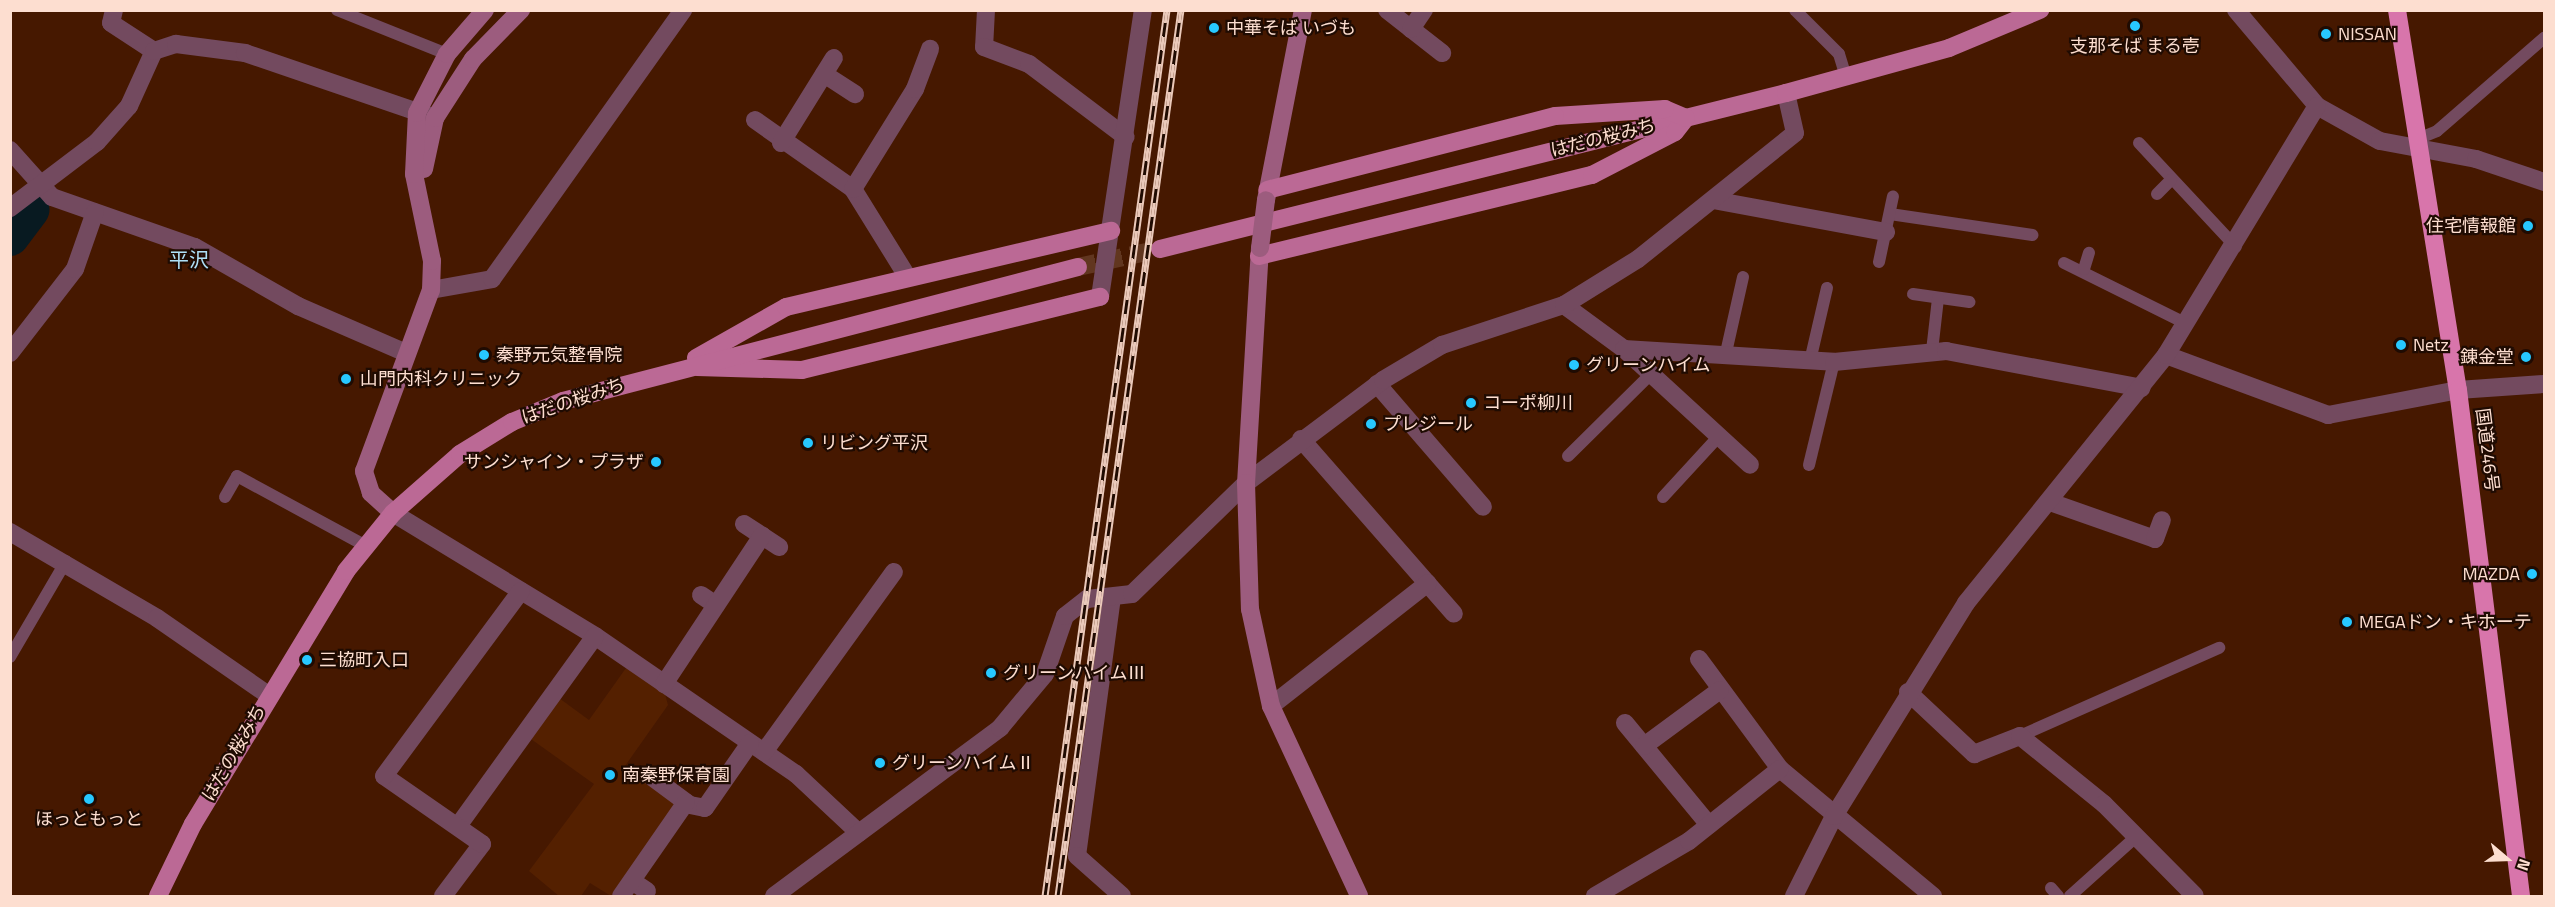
<!DOCTYPE html>
<meta charset="utf-8">
<style>
body{margin:0}
#map{position:relative;width:2555px;height:907px;overflow:hidden;background:#461800;font-family:"Titillium Web","Noto Sans JP",sans-serif}
div>[style]{position:absolute}
.built>*{inset:0;background:#542000}
.river>*{height:38px;margin:-19px;padding:0 19px;transform-origin:19px;border-radius:19px;background:#081a21}
.primary-tunnel>*{height:18px;margin-top:-9px;transform-origin:0;background:repeating-linear-gradient(90deg,#61361f 0 18px,transparent 0 27px)}
.lane>*{height:12px;margin:-6px;padding:0 6px;transform-origin:6px;border-radius:6px;background:#734a5f}
.street>*{height:18px;margin:-9px;padding:0 9px;transform-origin:9px;border-radius:9px;background:#734a5f}
.secondary>*{height:18px;margin:-9px;padding:0 9px;transform-origin:9px;border-radius:9px;background:#9c5c7e}
.primary>*{height:18px;margin:-9px;padding:0 9px;transform-origin:9px;border-radius:9px;background:#bb6995}
.highway>*{height:18px;margin:-9px;padding:0 9px;transform-origin:9px;border-radius:9px;background:#d875ab}
.rail>*{height:7px;margin-top:-3.5px;transform-origin:0;background:repeating-linear-gradient(90deg,#1f0b02 0 14px,#eac9ba 0 28px);box-sizing:border-box;border-block:2px solid #eac9ba}
.secondary-bridge>*{height:18px;margin:-9px;padding:0 9px;transform-origin:9px;border-radius:9px;background:#9c5c7e}
.dots>*{width:16px;height:16px;translate:-50% -50%;box-sizing:border-box;border:3px solid #1f0b02;border-radius:50%}
span{translate:-50% -50%;white-space:nowrap;text-align:center;line-height:1.15;-webkit-text-stroke:4.5px #1f0b02;paint-order:stroke}
.poi-label{font-size:18px;color:#fdded0}
.left{translate:0 -50%;text-align:left}
.right{translate:-100% -50%;text-align:right}
.street-label{font-size:18px;color:#fdded0}
.neighbourhood-label{font-size:20px;color:#afe0f7}
.frame{position:absolute;inset:0;border:12px solid #fdded0;pointer-events:none}
.north{position:absolute;left:2477px;top:829px;width:60px;height:60px;-webkit-text-stroke:4px #1f0b02;paint-order:stroke;rotate:109deg;font-size:16px;font-weight:700;line-height:24px;text-align:center;color:#fdded0}
.north::after{content:'';display:block;margin:auto;width:21px;height:27px;background:#fdded0;clip-path:polygon(50% 0,100% 100%,50% 72%,0 100%)}
</style>
<div id="map">
<div class="built">
<i style="clip-path:polygon(626px 668px,665px 694px,668px 705px,625px 766px,672px 800px,675px 809px,611px 896px,590px 883px,581px 896px,559px 896px,529px 871px,594px 784px,531px 739px,559px 698px,589px 720px)"></i>
</div>
<div class="river">
<i style="left:10px;top:237px;width:34px;rotate:-53deg"></i>
</div>
<div class="primary-tunnel">
<i style="left:1078px;top:267px;width:84px;rotate:-12.4deg"></i>
</div>
<div class="lane">
<i style="left:337px;top:10px;width:118px;rotate:21.8deg"></i>
<i style="left:1795px;top:10px;width:62px;rotate:45deg"></i>
<i style="left:1839px;top:54px;width:24px;rotate:73deg"></i>
<i style="left:2420px;top:138px;width:18px;rotate:-22deg"></i>
<i style="left:2437px;top:131px;width:142px;rotate:-41deg"></i>
<i style="left:2139px;top:143px;width:142px;rotate:47deg"></i>
<i style="left:2157px;top:194px;width:20px;rotate:-45deg"></i>
<i style="left:1890px;top:214px;width:144px;rotate:8.4deg"></i>
<i style="left:1879px;top:262px;width:67px;rotate:-78deg"></i>
<i style="left:2064px;top:263px;width:137px;rotate:26.4deg"></i>
<i style="left:2084px;top:269px;width:17px;rotate:-73deg"></i>
<i style="left:1913px;top:294px;width:57px;rotate:8.1deg"></i>
<i style="left:1932px;top:351px;width:53px;rotate:-83.5deg"></i>
<i style="left:1725px;top:357px;width:82px;rotate:-77.3deg"></i>
<i style="left:1810px;top:361px;width:75px;rotate:-76.9deg"></i>
<i style="left:1568px;top:456px;width:117px;rotate:-44.7deg"></i>
<i style="left:1809px;top:465px;width:106px;rotate:-76.4deg"></i>
<i style="left:225px;top:497px;width:24px;rotate:-60deg"></i>
<i style="left:237px;top:476px;width:147px;rotate:28.5deg"></i>
<i style="left:1663px;top:497px;width:83px;rotate:-47.4deg"></i>
<i style="left:10px;top:657px;width:111px;rotate:-59.7deg"></i>
<i style="left:2020px;top:736px;width:218px;rotate:-23.9deg"></i>
<i style="left:2051px;top:888px;width:11px;rotate:49deg"></i>
<i style="left:2070px;top:896px;width:91px;rotate:-41.9deg"></i>
</div>
<div class="street">
<i style="left:114px;top:10px;width:13px;rotate:103deg"></i>
<i style="left:111px;top:23px;width:51px;rotate:33.1deg"></i>
<i style="left:986px;top:10px;width:37px;rotate:93deg"></i>
<i style="left:984px;top:47px;width:48px;rotate:20.7deg"></i>
<i style="left:1029px;top:64px;width:121px;rotate:37deg"></i>
<i style="left:1387px;top:10px;width:70px;rotate:38deg"></i>
<i style="left:2236px;top:10px;width:126px;rotate:49.8deg"></i>
<i style="left:2317px;top:106px;width:72px;rotate:29.1deg"></i>
<i style="left:2380px;top:141px;width:98px;rotate:10.6deg"></i>
<i style="left:2476px;top:159px;width:72px;rotate:18.7deg"></i>
<i style="left:1411px;top:29px;width:23px;rotate:-56deg"></i>
<i style="left:824px;top:74px;width:37px;rotate:33deg"></i>
<i style="left:755px;top:120px;width:120px;rotate:35.1deg"></i>
<i style="left:853px;top:189px;width:102px;rotate:58.2deg"></i>
<i style="left:781px;top:143px;width:100px;rotate:-58.1deg"></i>
<i style="left:10px;top:150px;width:63px;rotate:48.2deg"></i>
<i style="left:52px;top:197px;width:151px;rotate:19.3deg"></i>
<i style="left:195px;top:247px;width:119px;rotate:29.8deg"></i>
<i style="left:298px;top:306px;width:118px;rotate:23.5deg"></i>
<i style="left:853px;top:189px;width:118px;rotate:-58.2deg"></i>
<i style="left:915px;top:89px;width:43px;rotate:-69.4deg"></i>
<i style="left:1713px;top:200px;width:176px;rotate:10.5deg"></i>
<i style="left:10px;top:208px;width:109px;rotate:-37.2deg"></i>
<i style="left:97px;top:142px;width:48px;rotate:-48.4deg"></i>
<i style="left:129px;top:106px;width:60px;rotate:-65.6deg"></i>
<i style="left:154px;top:51px;width:23px;rotate:-18deg"></i>
<i style="left:176px;top:44px;width:70px;rotate:7.4deg"></i>
<i style="left:245px;top:53px;width:201px;rotate:18.9deg"></i>
<i style="left:431px;top:290px;width:62px;rotate:-10.2deg"></i>
<i style="left:492px;top:279px;width:330px;rotate:-54.6deg"></i>
<i style="left:1100px;top:297px;width:290px;rotate:-81.5deg"></i>
<i style="left:1564px;top:305px;width:74px;rotate:36.3deg"></i>
<i style="left:1624px;top:349px;width:171px;rotate:42.6deg"></i>
<i style="left:1624px;top:349px;width:210px;rotate:3.5deg"></i>
<i style="left:1834px;top:362px;width:113px;rotate:-5.6deg"></i>
<i style="left:1946px;top:351px;width:199px;rotate:10.7deg"></i>
<i style="left:10px;top:353px;width:106px;rotate:-52.3deg"></i>
<i style="left:75px;top:269px;width:60px;rotate:-70.7deg"></i>
<i style="left:2166px;top:355px;width:173px;rotate:20.3deg"></i>
<i style="left:2328px;top:415px;width:132px;rotate:-10.9deg"></i>
<i style="left:2458px;top:390px;width:86px;rotate:-4deg"></i>
<i style="left:1377px;top:384px;width:162px;rotate:49.2deg"></i>
<i style="left:1301px;top:439px;width:232px;rotate:48.8deg"></i>
<i style="left:2050px;top:502px;width:111px;rotate:19.4deg"></i>
<i style="left:2155px;top:539px;width:20px;rotate:-70deg"></i>
<i style="left:393px;top:513px;width:237px;rotate:31.3deg"></i>
<i style="left:595px;top:636px;width:244px;rotate:34.5deg"></i>
<i style="left:796px;top:774px;width:86px;rotate:43.1deg"></i>
<i style="left:744px;top:524px;width:42px;rotate:33.3deg"></i>
<i style="left:10px;top:532px;width:170px;rotate:30.3deg"></i>
<i style="left:157px;top:618px;width:135px;rotate:34.7deg"></i>
<i style="left:701px;top:595px;width:18px;rotate:34deg"></i>
<i style="left:1112px;top:597px;width:261px;rotate:97.7deg"></i>
<i style="left:1077px;top:856px;width:60px;rotate:41.6deg"></i>
<i style="left:1699px;top:659px;width:137px;rotate:53.6deg"></i>
<i style="left:1780px;top:769px;width:199px;rotate:39.7deg"></i>
<i style="left:664px;top:684px;width:178px;rotate:-56.5deg"></i>
<i style="left:1908px;top:692px;width:91px;rotate:43.2deg"></i>
<i style="left:1974px;top:754px;width:49px;rotate:-21.4deg"></i>
<i style="left:2020px;top:736px;width:108px;rotate:39deg"></i>
<i style="left:2104px;top:804px;width:129px;rotate:45.3deg"></i>
<i style="left:1271px;top:706px;width:199px;rotate:-38.1deg"></i>
<i style="left:1625px;top:723px;width:132px;rotate:50.5deg"></i>
<i style="left:1644px;top:746px;width:94px;rotate:-36.4deg"></i>
<i style="left:764px;top:752px;width:222px;rotate:-54.2deg"></i>
<i style="left:652px;top:777px;width:47px;rotate:36.4deg"></i>
<i style="left:690px;top:805px;width:15px;rotate:11deg"></i>
<i style="left:705px;top:808px;width:79px;rotate:-55.3deg"></i>
<i style="left:458px;top:826px;width:234px;rotate:-54.2deg"></i>
<i style="left:632px;top:881px;width:18px;rotate:34deg"></i>
<i style="left:443px;top:896px;width:65px;rotate:-53.1deg"></i>
<i style="left:482px;top:844px;width:119px;rotate:-145.2deg"></i>
<i style="left:384px;top:776px;width:230px;rotate:-53.5deg"></i>
<i style="left:621px;top:896px;width:114px;rotate:-55.3deg"></i>
<i style="left:774px;top:896px;width:282px;rotate:-36.6deg"></i>
<i style="left:1000px;top:728px;width:70px;rotate:-50.2deg"></i>
<i style="left:1045px;top:674px;width:61px;rotate:-71deg"></i>
<i style="left:1065px;top:616px;width:28px;rotate:-38deg"></i>
<i style="left:1087px;top:599px;width:45px;rotate:-6.3deg"></i>
<i style="left:1132px;top:594px;width:159px;rotate:-44.2deg"></i>
<i style="left:1246px;top:483px;width:171px;rotate:-36.9deg"></i>
<i style="left:1383px;top:380px;width:69px;rotate:-30.7deg"></i>
<i style="left:1442px;top:345px;width:128px;rotate:-18.2deg"></i>
<i style="left:1564px;top:305px;width:87px;rotate:-31.9deg"></i>
<i style="left:1638px;top:259px;width:201px;rotate:-38.7deg"></i>
<i style="left:1795px;top:133px;width:41px;rotate:-102.7deg"></i>
<i style="left:1595px;top:896px;width:109px;rotate:-30.3deg"></i>
<i style="left:1689px;top:841px;width:116px;rotate:-38.4deg"></i>
<i style="left:1794px;top:896px;width:89px;rotate:-63.4deg"></i>
<i style="left:1834px;top:816px;width:251px;rotate:-58.2deg"></i>
<i style="left:1966px;top:603px;width:319px;rotate:-51.1deg"></i>
<i style="left:2166px;top:355px;width:291px;rotate:-58.8deg"></i>
</div>
<div class="secondary">
<i style="left:424px;top:169px;width:52px;rotate:-77.8deg"></i>
<i style="left:435px;top:118px;width:70px;rotate:-57.2deg"></i>
<i style="left:473px;top:59px;width:69px;rotate:-45.6deg"></i>
<i style="left:1266px;top:200px;width:194px;rotate:-79deg"></i>
<i style="left:1260px;top:248px;width:235px;rotate:93.4deg"></i>
<i style="left:1246px;top:483px;width:126px;rotate:88.2deg"></i>
<i style="left:1250px;top:609px;width:99px;rotate:77.8deg"></i>
<i style="left:1271px;top:706px;width:209px;rotate:65.1deg"></i>
<i style="left:393px;top:513px;width:30px;rotate:-138deg"></i>
<i style="left:371px;top:493px;width:23px;rotate:-108deg"></i>
<i style="left:364px;top:471px;width:193px;rotate:-69.7deg"></i>
<i style="left:431px;top:290px;width:29px;rotate:-88deg"></i>
<i style="left:432px;top:261px;width:89px;rotate:-101.7deg"></i>
<i style="left:414px;top:174px;width:61px;rotate:-87.2deg"></i>
<i style="left:417px;top:113px;width:66px;rotate:-63deg"></i>
<i style="left:447px;top:54px;width:58px;rotate:-49.2deg"></i>
</div>
<div class="primary">
<i style="left:1160px;top:249px;width:645px;rotate:-13.99deg"></i>
<i style="left:1786px;top:93px;width:169px;rotate:-15.4deg"></i>
<i style="left:1949px;top:48px;width:99px;rotate:-22.7deg"></i>
<i style="left:1259px;top:256px;width:343px;rotate:-13.7deg"></i>
<i style="left:1592px;top:175px;width:93px;rotate:-27.4deg"></i>
<i style="left:1675px;top:132px;width:18px;rotate:-52deg"></i>
<i style="left:1686px;top:118px;width:23px;rotate:-157deg"></i>
<i style="left:1665px;top:109px;width:110px;rotate:176.4deg"></i>
<i style="left:1555px;top:116px;width:297px;rotate:165.6deg"></i>
<i style="left:696px;top:358px;width:103px;rotate:-29.5deg"></i>
<i style="left:786px;top:307px;width:334px;rotate:-13.2deg"></i>
<i style="left:697px;top:367px;width:105px;rotate:1.6deg"></i>
<i style="left:802px;top:370px;width:307px;rotate:-13.8deg"></i>
<i style="left:158px;top:896px;width:80px;rotate:-64.1deg"></i>
<i style="left:193px;top:824px;width:296px;rotate:-58.8deg"></i>
<i style="left:346px;top:571px;width:75px;rotate:-51deg"></i>
<i style="left:393px;top:513px;width:89px;rotate:-41.4deg"></i>
<i style="left:460px;top:454px;width:61px;rotate:-31.6deg"></i>
<i style="left:512px;top:422px;width:55px;rotate:-22.4deg"></i>
<i style="left:563px;top:401px;width:532px;rotate:-14.58deg"></i>
</div>
<div class="highway">
<i style="left:2397px;top:10px;width:385px;rotate:80.9deg"></i>
<i style="left:2458px;top:390px;width:510px;rotate:82.9deg"></i>
</div>
<div class="rail">
<i style="left:1045px;top:896px;width:894px;rotate:-82.16deg"></i>
<i style="left:1058px;top:896px;width:894px;rotate:-82.1deg"></i>
</div>
<div class="secondary-bridge">
<i style="left:1260px;top:248px;width:48px;rotate:-82.9deg"></i>
</div>
<div class="dots">
<i style="left:2135px;top:26px;background:#27c8ff"></i>
<i style="left:1214px;top:28px;background:#27c8ff"></i>
<i style="left:2326px;top:34px;background:#27c8ff"></i>
<i style="left:2528px;top:226px;background:#27c8ff"></i>
<i style="left:2401px;top:345px;background:#27c8ff"></i>
<i style="left:484px;top:355px;background:#27c8ff"></i>
<i style="left:2526px;top:357px;background:#27c8ff"></i>
<i style="left:1574px;top:365px;background:#27c8ff"></i>
<i style="left:346px;top:379px;background:#27c8ff"></i>
<i style="left:1471px;top:403px;background:#27c8ff"></i>
<i style="left:1371px;top:424px;background:#27c8ff"></i>
<i style="left:808px;top:443px;background:#27c8ff"></i>
<i style="left:656px;top:462px;background:#27c8ff"></i>
<i style="left:2532px;top:574px;background:#27c8ff"></i>
<i style="left:2347px;top:622px;background:#27c8ff"></i>
<i style="left:307px;top:660px;background:#27c8ff"></i>
<i style="left:991px;top:673px;background:#27c8ff"></i>
<i style="left:880px;top:763px;background:#27c8ff"></i>
<i style="left:610px;top:775px;background:#27c8ff"></i>
<i style="left:89px;top:799px;background:#27c8ff"></i>
</div>
<div class="poi-label">
<span class="left" style="left:1226px;top:28px">中華そば いづも</span>
<span class="left" style="left:2338px;top:34px">NISSAN</span>
<span style="left:2135px;top:46px">支那そば まる壱</span>
<span class="right" style="left:2516px;top:226px">住宅情報館</span>
<span class="left" style="left:2413px;top:345px">Netz</span>
<span class="left" style="left:496px;top:355px">秦野元気整骨院</span>
<span class="right" style="left:2514px;top:357px">錬金堂</span>
<span class="left" style="left:1586px;top:365px">グリーンハイム</span>
<span class="left" style="left:360px;top:379px">山門内科クリニック</span>
<span class="left" style="left:1483px;top:403px">コーポ柳川</span>
<span class="left" style="left:1383px;top:424px">プレジール</span>
<span class="left" style="left:820px;top:443px">リビング平沢</span>
<span class="right" style="left:644px;top:462px">サンシャイン・プラザ</span>
<span class="right" style="left:2520px;top:574px">MAZDA</span>
<span class="left" style="left:2359px;top:622px">MEGAドン・キホーテ</span>
<span class="left" style="left:319px;top:660px">三協町入口</span>
<span class="left" style="left:1003px;top:673px">グリーンハイムⅢ</span>
<span class="left" style="left:892px;top:763px">グリーンハイムⅡ</span>
<span class="left" style="left:622px;top:775px">南秦野保育園</span>
<span style="left:89px;top:819px">ほっともっと</span>
</div>
<div class="street-label">
<span style="left:1603px;top:138px;rotate:-14deg">はだの桜みち</span>
<span style="left:573px;top:401px;rotate:-19deg">はだの桜みち</span>
<span style="left:2487px;top:450px;rotate:83deg">国道246号</span>
<span style="left:234px;top:753px;rotate:-60deg">はだの桜みち</span>
</div>
<div class="neighbourhood-label">
<span style="left:189px;top:259px">平沢</span>
</div>
<div class="frame"></div>
<div class="north">N</div>
</div>
